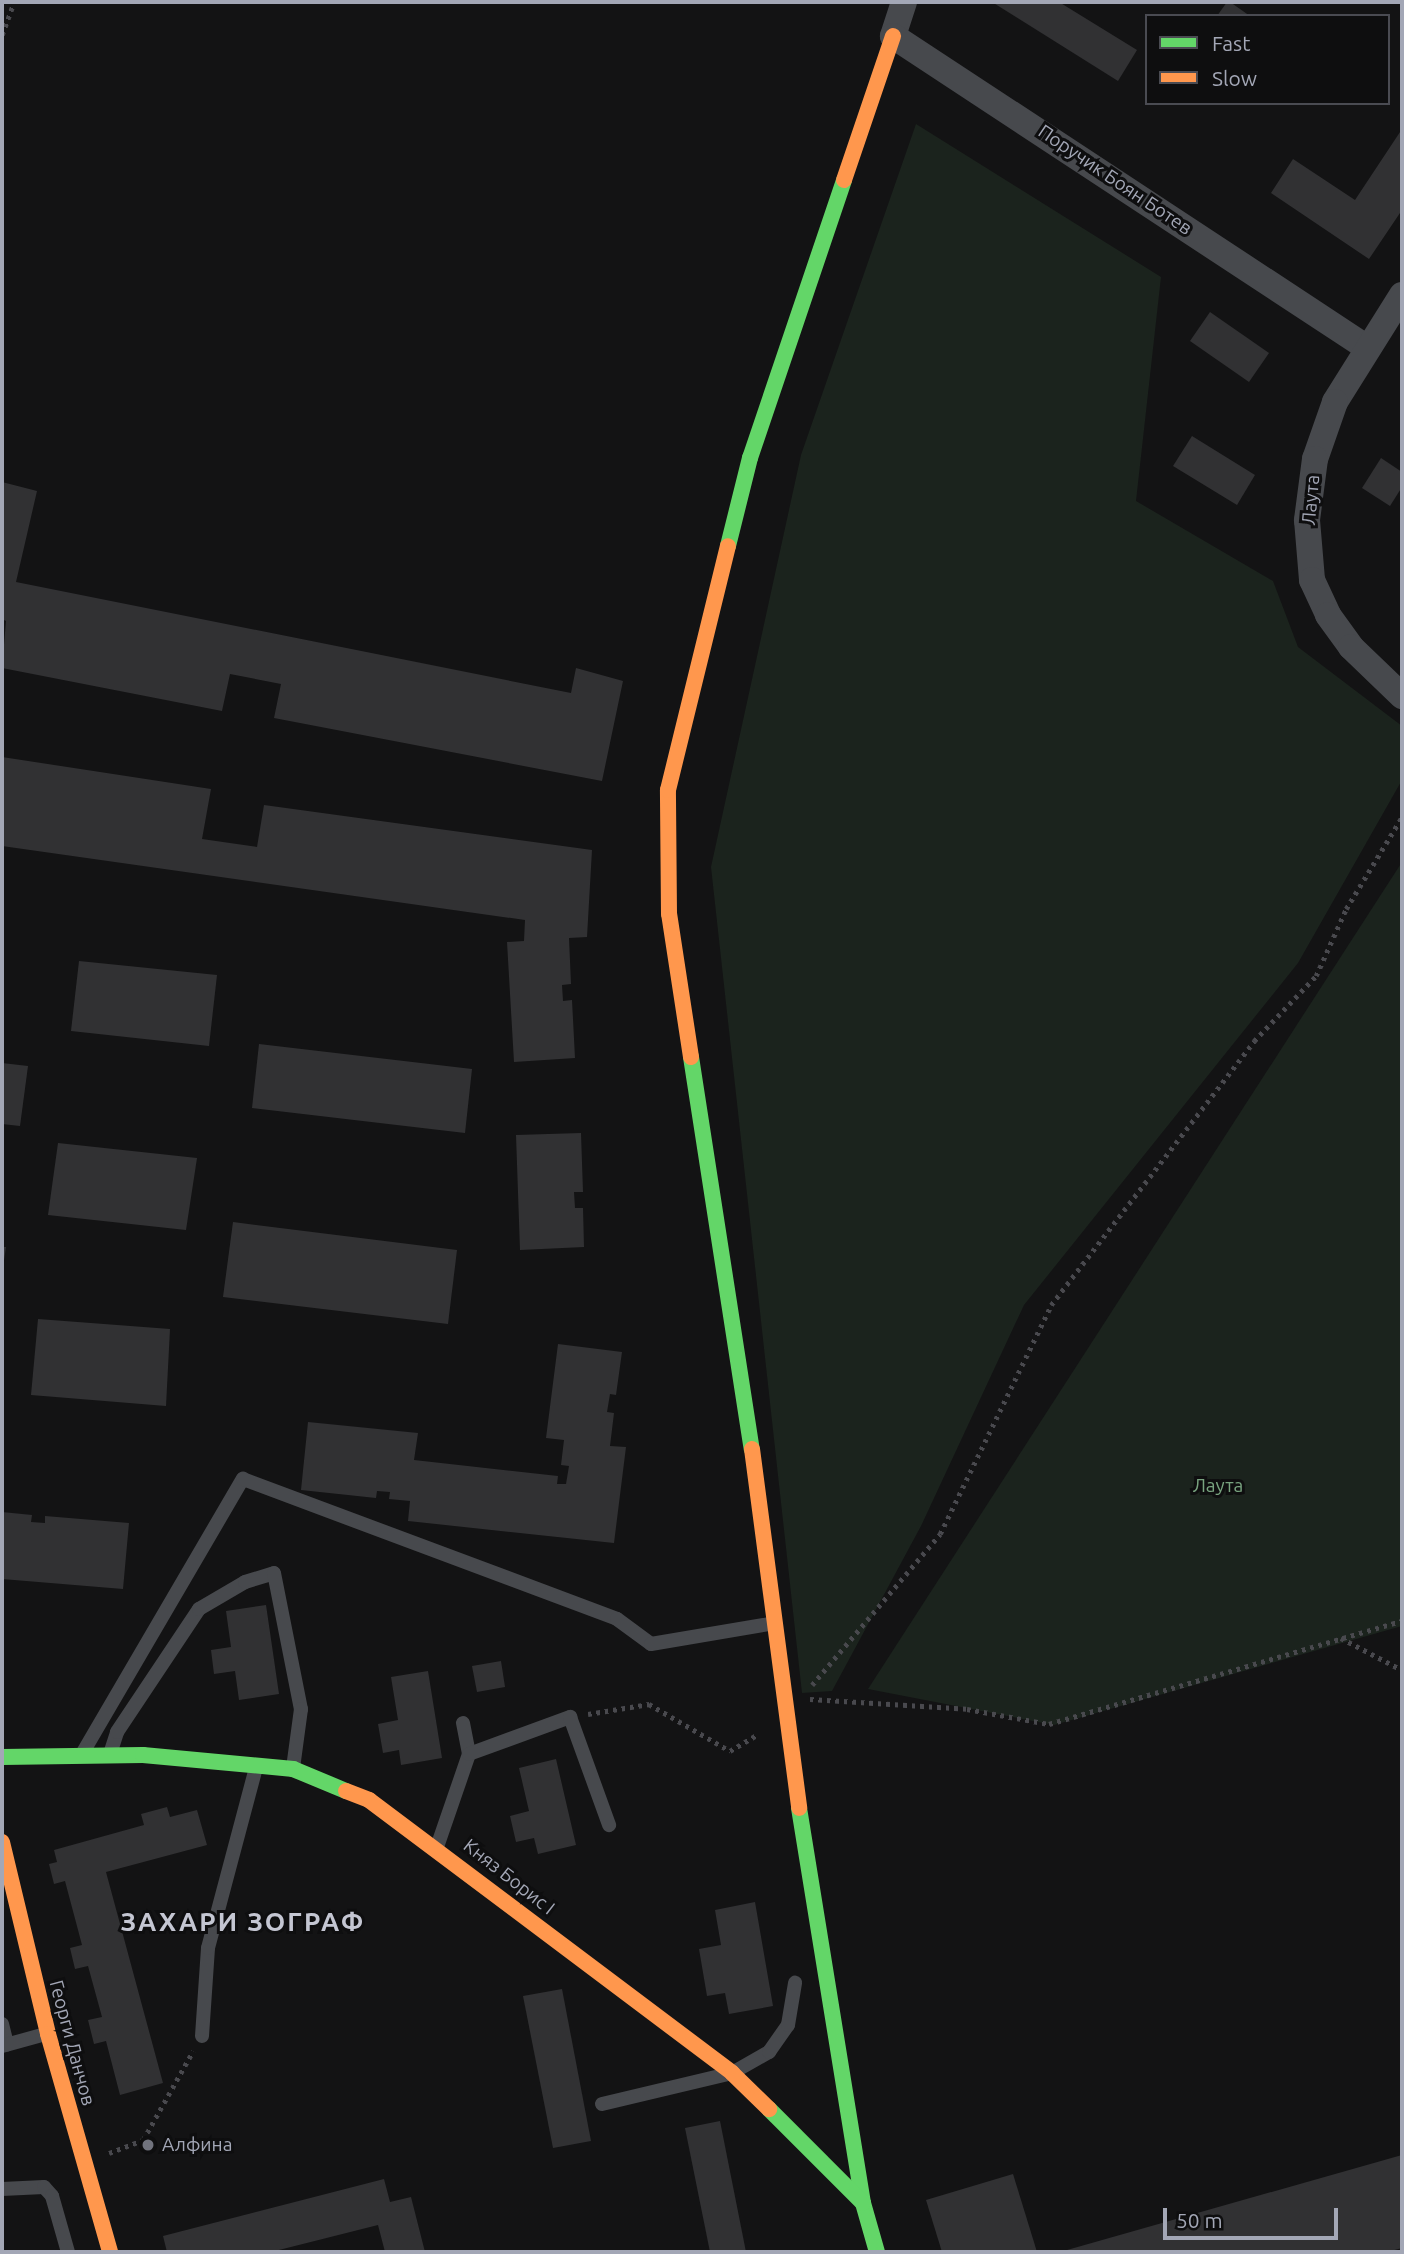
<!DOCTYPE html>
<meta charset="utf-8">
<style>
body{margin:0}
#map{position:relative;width:1404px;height:2254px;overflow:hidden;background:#131314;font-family:Ubuntu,sans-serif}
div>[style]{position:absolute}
.green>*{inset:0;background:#1b231d}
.building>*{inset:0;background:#313133}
.path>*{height:4.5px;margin-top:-2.25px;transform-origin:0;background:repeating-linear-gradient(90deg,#49494e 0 3.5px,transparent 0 8.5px)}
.lane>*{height:14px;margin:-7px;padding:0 7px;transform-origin:7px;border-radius:7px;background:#47494d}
.street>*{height:26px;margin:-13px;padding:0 13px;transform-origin:13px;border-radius:13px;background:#47494d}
.fast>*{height:16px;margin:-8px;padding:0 8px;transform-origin:8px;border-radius:8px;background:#63d668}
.slow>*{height:16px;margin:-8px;padding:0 8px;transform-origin:8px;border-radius:8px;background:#ff974d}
.dots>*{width:19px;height:19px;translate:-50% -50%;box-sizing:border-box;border:4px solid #0e0e0f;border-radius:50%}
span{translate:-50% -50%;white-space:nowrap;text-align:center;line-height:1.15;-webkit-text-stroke:6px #0e0e0f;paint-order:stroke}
.street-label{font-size:19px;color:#a3a7b6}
.park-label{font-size:19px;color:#78a37f}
.poi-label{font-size:19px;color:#a3a7b6}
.left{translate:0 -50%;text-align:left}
.district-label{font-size:26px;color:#c4c6d2;font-weight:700;letter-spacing:2px}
.frame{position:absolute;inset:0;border:4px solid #a3a7b6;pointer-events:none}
.legend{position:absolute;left:1145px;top:14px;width:245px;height:91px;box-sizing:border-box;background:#0e0e0f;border:2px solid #4a4b52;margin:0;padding:9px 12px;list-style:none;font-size:21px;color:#a3a7b6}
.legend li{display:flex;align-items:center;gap:14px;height:35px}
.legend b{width:35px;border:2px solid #4a4b52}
.scale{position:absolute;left:1163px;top:2208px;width:175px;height:32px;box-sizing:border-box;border:4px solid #a3a7b6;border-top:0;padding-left:9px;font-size:21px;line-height:24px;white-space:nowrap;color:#a3a7b6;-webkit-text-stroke:5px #0e0e0f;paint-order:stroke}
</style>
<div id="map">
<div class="green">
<i style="clip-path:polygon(916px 124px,1161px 277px,1136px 501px,1273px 581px,1298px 647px,1402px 726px,1402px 780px,1298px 963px,1024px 1305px,921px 1526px,832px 1691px,802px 1693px,711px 867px,801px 455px)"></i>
<i style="clip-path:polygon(1402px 862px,1402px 1626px,1054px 1725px,868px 1689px)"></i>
</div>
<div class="building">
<i style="clip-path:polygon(992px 2px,1059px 2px,1137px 50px,1118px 81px)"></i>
<i style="clip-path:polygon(1227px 2px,1230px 2px,1250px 16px,1217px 16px)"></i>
<i style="clip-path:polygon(1402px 129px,1402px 210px,1369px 259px,1271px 193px,1293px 159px,1355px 200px)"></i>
<i style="clip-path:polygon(1210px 312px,1269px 353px,1249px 382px,1190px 341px)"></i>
<i style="clip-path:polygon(1192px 436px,1255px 475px,1237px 505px,1173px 466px)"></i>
<i style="clip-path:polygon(1381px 458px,1402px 472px,1402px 487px,1390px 506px,1362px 488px)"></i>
<i style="clip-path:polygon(2px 482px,37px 491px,16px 582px,571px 693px,576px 668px,623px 681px,602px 781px,274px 718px,281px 684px,230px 674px,222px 711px,2px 668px,6px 621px,2px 619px)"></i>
<i style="clip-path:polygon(2px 757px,211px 789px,202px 839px,257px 847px,264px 805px,592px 850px,587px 937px,569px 938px,571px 984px,562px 985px,563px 1001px,572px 1000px,575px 1058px,514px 1062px,507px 942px,524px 941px,525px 920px,2px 846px)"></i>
<i style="clip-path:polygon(79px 961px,217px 975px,209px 1046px,71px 1031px)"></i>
<i style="clip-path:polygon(259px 1044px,472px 1069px,465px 1133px,252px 1108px)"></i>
<i style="clip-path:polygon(2px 1063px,28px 1066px,20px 1126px,2px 1124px)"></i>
<i style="clip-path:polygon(581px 1133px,583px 1192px,574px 1192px,575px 1208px,583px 1208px,584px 1247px,520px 1250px,516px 1135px)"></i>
<i style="clip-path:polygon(58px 1143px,197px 1158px,186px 1230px,48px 1215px)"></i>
<i style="clip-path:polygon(233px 1222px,457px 1250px,448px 1324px,223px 1297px)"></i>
<i style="clip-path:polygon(2px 1247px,6px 1247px,3px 1267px,2px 1267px)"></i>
<i style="clip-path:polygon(38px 1319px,170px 1329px,166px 1406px,31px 1395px)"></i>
<i style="clip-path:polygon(558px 1344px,622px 1352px,616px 1395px,610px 1394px,607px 1412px,614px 1413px,610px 1446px,626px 1447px,614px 1543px,408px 1521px,410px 1501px,389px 1499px,390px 1492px,377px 1491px,376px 1498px,301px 1490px,308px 1422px,418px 1433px,414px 1460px,558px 1476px,557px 1484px,566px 1484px,569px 1466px,561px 1465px,564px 1440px,546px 1438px)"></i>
<i style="clip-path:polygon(2px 1512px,32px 1515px,31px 1522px,45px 1523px,45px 1516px,129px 1523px,123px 1589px,2px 1579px)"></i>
<i style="clip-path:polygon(266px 1605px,279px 1694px,239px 1700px,235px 1671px,214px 1674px,211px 1650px,231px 1647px,226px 1611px)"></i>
<i style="clip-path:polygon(501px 1661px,505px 1687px,477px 1692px,472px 1666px)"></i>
<i style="clip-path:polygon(428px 1671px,442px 1758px,401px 1765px,399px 1750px,383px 1753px,378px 1724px,398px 1720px,391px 1677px)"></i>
<i style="clip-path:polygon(556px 1759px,576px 1845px,538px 1854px,534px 1838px,516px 1842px,510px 1816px,529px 1811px,519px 1768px)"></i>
<i style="clip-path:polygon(167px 1807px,170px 1817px,197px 1810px,207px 1845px,106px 1872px,163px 2083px,120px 2095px,106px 2041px,94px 2044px,88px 2020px,102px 2017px,88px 1966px,75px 1969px,70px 1948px,82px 1945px,65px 1881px,54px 1884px,49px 1864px,57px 1862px,54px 1850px,144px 1825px,141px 1814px)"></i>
<i style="clip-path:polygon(755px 1902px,773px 2006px,729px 2014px,725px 1993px,707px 1996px,699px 1949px,721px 1945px,715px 1910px)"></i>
<i style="clip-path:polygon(562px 1989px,591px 2141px,553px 2148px,523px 1996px)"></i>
<i style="clip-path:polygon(720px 2121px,746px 2252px,710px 2252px,685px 2128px)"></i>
<i style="clip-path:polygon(1402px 2155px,1402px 2248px,1387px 2252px,1060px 2252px)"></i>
<i style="clip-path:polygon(1013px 2174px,1037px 2252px,942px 2252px,926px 2200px)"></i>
<i style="clip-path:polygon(384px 2179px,390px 2202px,411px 2197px,425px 2252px,385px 2252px,378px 2225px,271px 2252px,167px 2252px,163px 2236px)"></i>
</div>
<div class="path">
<i style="left:2px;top:35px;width:35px;rotate:-70deg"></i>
<i style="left:1341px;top:1638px;width:69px;rotate:27.7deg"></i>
<i style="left:812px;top:1685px;width:198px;rotate:-49.7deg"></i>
<i style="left:940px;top:1534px;width:254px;rotate:-64.1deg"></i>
<i style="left:1051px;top:1305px;width:333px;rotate:-52.4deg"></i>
<i style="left:1254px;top:1041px;width:90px;rotate:-46.4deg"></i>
<i style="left:1316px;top:976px;width:73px;rotate:-65.9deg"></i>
<i style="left:1346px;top:909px;width:108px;rotate:-58.7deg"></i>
<i style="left:810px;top:1699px;width:157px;rotate:3.6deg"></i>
<i style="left:967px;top:1709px;width:83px;rotate:10.4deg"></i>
<i style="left:1049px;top:1724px;width:368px;rotate:-16.3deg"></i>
<i style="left:588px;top:1714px;width:62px;rotate:-9.3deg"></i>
<i style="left:649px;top:1704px;width:94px;rotate:30.1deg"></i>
<i style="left:730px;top:1751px;width:31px;rotate:-31deg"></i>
<i style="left:109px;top:2153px;width:36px;rotate:-21deg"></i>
<i style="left:143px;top:2140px;width:102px;rotate:-60.7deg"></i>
</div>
<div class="lane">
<i style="left:463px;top:1723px;width:32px;rotate:79deg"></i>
<i style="left:82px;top:1754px;width:319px;rotate:-59.7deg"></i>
<i style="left:243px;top:1479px;width:399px;rotate:20.5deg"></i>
<i style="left:617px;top:1619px;width:42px;rotate:36.3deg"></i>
<i style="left:651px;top:1644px;width:126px;rotate:-9.6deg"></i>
<i style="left:110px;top:1754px;width:23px;rotate:-72deg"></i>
<i style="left:117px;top:1732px;width:148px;rotate:-56.3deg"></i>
<i style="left:199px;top:1609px;width:53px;rotate:-30.4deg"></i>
<i style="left:245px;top:1582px;width:30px;rotate:-17deg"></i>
<i style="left:274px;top:1573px;width:139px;rotate:78.8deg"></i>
<i style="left:301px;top:1709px;width:60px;rotate:97.7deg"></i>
<i style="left:437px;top:1847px;width:98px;rotate:-71deg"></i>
<i style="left:469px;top:1754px;width:108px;rotate:-20.1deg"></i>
<i style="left:570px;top:1717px;width:115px;rotate:70.1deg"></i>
<i style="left:2px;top:2024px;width:21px;rotate:76deg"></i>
<i style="left:202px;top:2036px;width:88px;rotate:-86.1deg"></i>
<i style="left:208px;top:1948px;width:187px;rotate:-75.1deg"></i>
<i style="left:2px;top:2046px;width:46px;rotate:-15.3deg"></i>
<i style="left:602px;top:2104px;width:134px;rotate:-13.4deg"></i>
<i style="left:732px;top:2073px;width:43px;rotate:-29.6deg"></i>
<i style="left:769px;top:2052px;width:33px;rotate:-55deg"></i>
<i style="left:788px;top:2025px;width:43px;rotate:-80.5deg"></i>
<i style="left:2px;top:2189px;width:42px;rotate:-2.7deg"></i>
<i style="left:44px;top:2187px;width:12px;rotate:48deg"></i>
<i style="left:52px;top:2196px;width:58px;rotate:74.1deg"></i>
</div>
<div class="street">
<i style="left:904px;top:2px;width:36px;rotate:108deg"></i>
<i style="left:893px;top:36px;width:566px;rotate:33.33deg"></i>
<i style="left:1402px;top:295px;width:126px;rotate:122.1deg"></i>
<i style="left:1335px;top:402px;width:60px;rotate:109.3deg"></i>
<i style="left:1315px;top:459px;width:62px;rotate:97.5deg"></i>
<i style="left:1307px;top:520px;width:60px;rotate:85.2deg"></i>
<i style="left:1312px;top:580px;width:38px;rotate:65deg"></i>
<i style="left:1328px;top:615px;width:39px;rotate:54deg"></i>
<i style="left:1351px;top:647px;width:71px;rotate:43.9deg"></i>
</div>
<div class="fast">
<i style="left:728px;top:546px;width:91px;rotate:-76deg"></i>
<i style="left:750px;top:458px;width:293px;rotate:-71.3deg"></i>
<i style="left:691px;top:1057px;width:397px;rotate:81.2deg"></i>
<i style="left:2px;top:1757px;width:141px;rotate:-0.8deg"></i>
<i style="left:143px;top:1755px;width:151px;rotate:5.3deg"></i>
<i style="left:293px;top:1769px;width:57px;rotate:22.5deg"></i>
<i style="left:799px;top:1808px;width:400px;rotate:80.8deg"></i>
<i style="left:863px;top:2203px;width:51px;rotate:74.1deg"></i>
<i style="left:769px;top:2109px;width:133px;rotate:45deg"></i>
</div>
<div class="slow">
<i style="left:844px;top:180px;width:152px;rotate:-71.2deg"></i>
<i style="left:691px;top:1057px;width:145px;rotate:-98.7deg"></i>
<i style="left:669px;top:914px;width:124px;rotate:-90.5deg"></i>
<i style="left:668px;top:790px;width:251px;rotate:-76.2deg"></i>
<i style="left:752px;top:1449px;width:362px;rotate:82.5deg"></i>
<i style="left:346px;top:1791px;width:25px;rotate:21deg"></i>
<i style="left:369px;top:1800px;width:454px;rotate:36.9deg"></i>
<i style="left:732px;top:2073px;width:52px;rotate:44.2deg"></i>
<i style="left:2px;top:1842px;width:197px;rotate:76.5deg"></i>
<i style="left:48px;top:2034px;width:227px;rotate:74.1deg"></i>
</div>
<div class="dots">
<i style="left:148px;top:2145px;background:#71737d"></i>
</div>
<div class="street-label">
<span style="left:1115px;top:180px;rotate:34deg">Поручик Боян Ботев</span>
<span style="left:1311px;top:500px;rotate:-85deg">Лаута</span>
<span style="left:509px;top:1877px;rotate:38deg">Княз Борис I</span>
<span style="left:72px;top:2043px;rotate:75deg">Георги Данчов</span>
</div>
<div class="park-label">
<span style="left:1218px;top:1486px">Лаута</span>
</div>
<div class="poi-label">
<span class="left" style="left:162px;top:2145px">Алфина</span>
</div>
<div class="district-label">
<span style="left:243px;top:1922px">ЗАХАРИ ЗОГРАФ</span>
</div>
<div class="frame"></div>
<ul class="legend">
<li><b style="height:9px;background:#63d668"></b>Fast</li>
<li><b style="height:9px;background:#ff974d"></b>Slow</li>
</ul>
<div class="scale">50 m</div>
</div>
